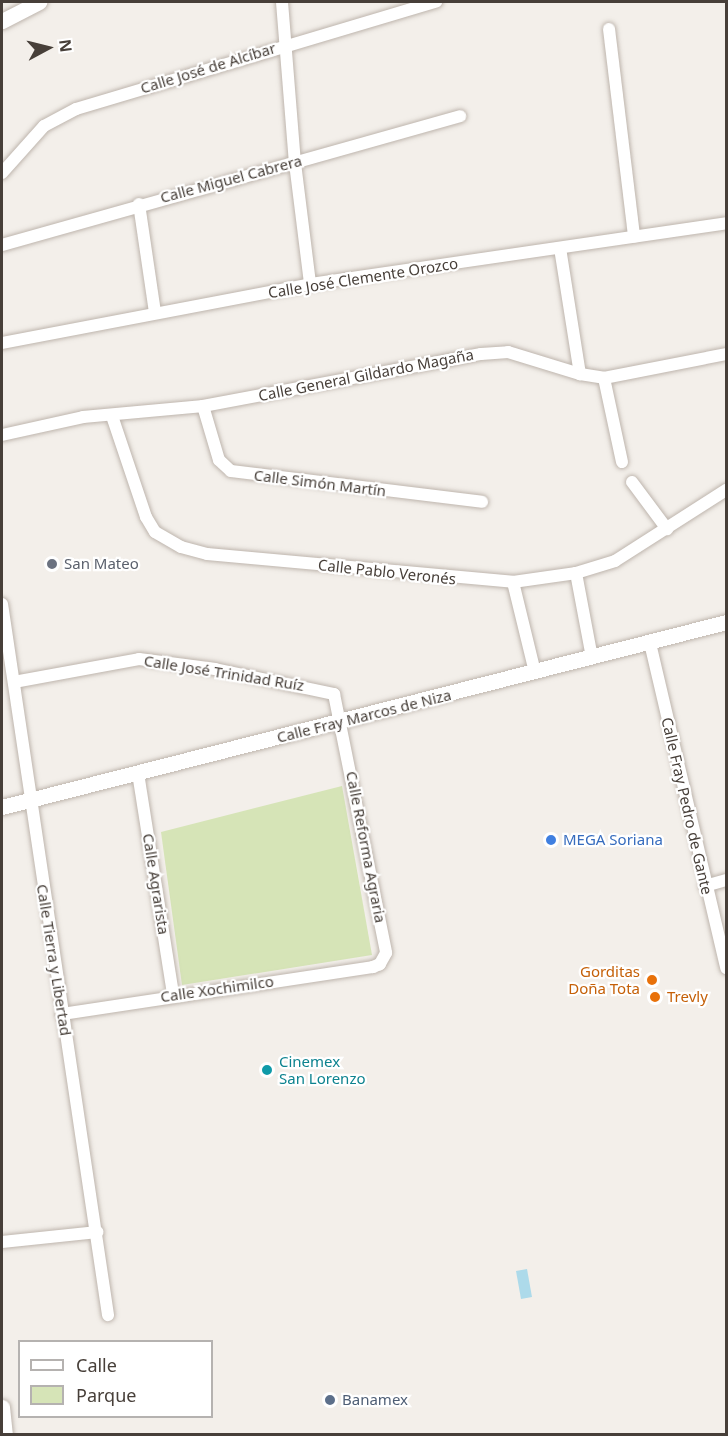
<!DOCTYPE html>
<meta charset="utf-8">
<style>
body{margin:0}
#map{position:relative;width:728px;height:1436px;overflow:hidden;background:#f3efea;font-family:"Noto Sans",sans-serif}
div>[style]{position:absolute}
.green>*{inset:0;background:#d6e4b7}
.water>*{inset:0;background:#addaea}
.roads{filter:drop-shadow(0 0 2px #beb5ad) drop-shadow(0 0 2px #beb5ad)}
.minor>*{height:12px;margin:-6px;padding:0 6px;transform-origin:6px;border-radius:6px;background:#fff}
.tertiary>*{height:15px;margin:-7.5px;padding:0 7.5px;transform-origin:7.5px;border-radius:7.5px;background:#fff}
.dots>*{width:16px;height:16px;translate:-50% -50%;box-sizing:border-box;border:3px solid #fff;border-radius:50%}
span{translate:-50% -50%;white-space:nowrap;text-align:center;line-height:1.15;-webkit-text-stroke:4.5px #fff;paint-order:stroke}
.street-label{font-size:15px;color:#473f39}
.worship-label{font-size:15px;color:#5b616d}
.left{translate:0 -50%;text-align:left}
.shop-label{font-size:15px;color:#366cbe}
.food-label{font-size:15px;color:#c56008}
.right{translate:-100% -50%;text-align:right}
.culture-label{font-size:15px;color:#0d838f}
.service-label{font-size:15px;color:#4e5e75}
.frame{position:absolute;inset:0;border:3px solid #473f39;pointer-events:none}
.legend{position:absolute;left:18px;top:1340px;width:195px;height:78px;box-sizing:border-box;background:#fff;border:2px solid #b5b2b0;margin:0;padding:8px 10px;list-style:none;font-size:18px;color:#473f39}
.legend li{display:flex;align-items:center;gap:12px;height:30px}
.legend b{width:30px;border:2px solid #b5b2b0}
.north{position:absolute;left:18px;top:18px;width:60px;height:60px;-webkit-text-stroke:4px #fff;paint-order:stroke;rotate:83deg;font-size:16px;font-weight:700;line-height:24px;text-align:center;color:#473f39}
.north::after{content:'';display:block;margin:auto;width:21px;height:27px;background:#473f39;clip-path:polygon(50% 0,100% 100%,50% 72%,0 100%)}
</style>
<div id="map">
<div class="green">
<i style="clip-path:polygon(342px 786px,372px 955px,182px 985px,161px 832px)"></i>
</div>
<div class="water">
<i style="clip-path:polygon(527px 1269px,532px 1297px,521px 1299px,516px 1271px)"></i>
</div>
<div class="roads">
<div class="minor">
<i style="left:282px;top:2px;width:162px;rotate:85.4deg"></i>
<i style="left:295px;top:163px;width:122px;rotate:82.9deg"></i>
<i style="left:609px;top:29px;width:209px;rotate:83.1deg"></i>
<i style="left:2px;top:173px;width:63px;rotate:-48.2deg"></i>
<i style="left:44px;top:126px;width:36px;rotate:-28deg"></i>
<i style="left:76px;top:109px;width:376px;rotate:-16.6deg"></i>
<i style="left:139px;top:204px;width:110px;rotate:81.6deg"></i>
<i style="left:2px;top:245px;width:476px;rotate:-15.7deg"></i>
<i style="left:560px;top:248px;width:128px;rotate:81deg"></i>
<i style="left:2px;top:343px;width:314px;rotate:-10.8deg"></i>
<i style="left:310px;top:284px;width:420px;rotate:-8.3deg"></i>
<i style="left:604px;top:378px;width:86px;rotate:77.9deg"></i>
<i style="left:203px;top:406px;width:56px;rotate:73.5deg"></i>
<i style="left:219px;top:460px;width:16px;rotate:43deg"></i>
<i style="left:231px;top:471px;width:253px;rotate:7deg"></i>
<i style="left:112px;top:416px;width:107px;rotate:71.4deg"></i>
<i style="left:146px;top:517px;width:17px;rotate:59deg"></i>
<i style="left:155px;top:532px;width:30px;rotate:30deg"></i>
<i style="left:181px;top:547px;width:27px;rotate:15deg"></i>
<i style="left:207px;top:554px;width:307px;rotate:5.2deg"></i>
<i style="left:513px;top:582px;width:64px;rotate:-8.1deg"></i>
<i style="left:576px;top:573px;width:41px;rotate:-17.1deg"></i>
<i style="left:615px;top:561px;width:132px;rotate:-32.6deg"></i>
<i style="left:2px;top:435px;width:83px;rotate:-12.5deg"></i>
<i style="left:83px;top:417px;width:121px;rotate:-5.2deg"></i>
<i style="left:203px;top:406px;width:283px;rotate:-10.6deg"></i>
<i style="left:481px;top:354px;width:27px;rotate:-4deg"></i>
<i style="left:508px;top:352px;width:75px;rotate:17deg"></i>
<i style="left:580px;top:374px;width:24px;rotate:9deg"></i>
<i style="left:604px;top:378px;width:124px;rotate:-11.1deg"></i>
<i style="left:632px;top:482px;width:59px;rotate:53.3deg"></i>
<i style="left:576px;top:573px;width:86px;rotate:79.3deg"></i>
<i style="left:513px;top:582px;width:93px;rotate:76.3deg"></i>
<i style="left:2px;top:604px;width:719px;rotate:81.52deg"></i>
<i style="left:650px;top:643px;width:334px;rotate:76.8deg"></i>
<i style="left:14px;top:682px;width:127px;rotate:-10.4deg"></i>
<i style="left:139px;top:659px;width:77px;rotate:7.5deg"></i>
<i style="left:215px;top:669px;width:122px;rotate:11.9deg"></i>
<i style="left:334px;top:694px;width:264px;rotate:78.6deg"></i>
<i style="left:386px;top:953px;width:13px;rotate:119deg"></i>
<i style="left:380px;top:964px;width:8px;rotate:157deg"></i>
<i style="left:373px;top:967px;width:315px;rotate:171.4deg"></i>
<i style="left:138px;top:773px;width:225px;rotate:81deg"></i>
<i style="left:705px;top:886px;width:22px;rotate:-16deg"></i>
<i style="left:2px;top:1242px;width:96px;rotate:-6deg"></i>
</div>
<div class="tertiary">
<i style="left:2px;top:21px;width:42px;rotate:-27.2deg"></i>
<i style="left:2px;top:807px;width:747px;rotate:-14.33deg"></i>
<i style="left:2px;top:1407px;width:27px;rotate:84deg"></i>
</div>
</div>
<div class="dots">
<i style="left:52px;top:564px;background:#6b7280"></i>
<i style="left:551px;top:840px;background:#3f7fe0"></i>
<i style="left:652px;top:980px;background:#e8710a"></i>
<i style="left:655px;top:997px;background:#e8710a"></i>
<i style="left:267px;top:1070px;background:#0f9aa8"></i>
<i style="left:330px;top:1400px;background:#5c6f8a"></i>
</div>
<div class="street-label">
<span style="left:208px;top:68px;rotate:-17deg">Calle José de Alcíbar</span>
<span style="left:231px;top:179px;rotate:-15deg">Calle Miguel Cabrera</span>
<span style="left:363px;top:278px;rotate:-9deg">Calle José Clemente Orozco</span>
<span style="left:366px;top:375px;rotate:-11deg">Calle General Gildardo Magaña</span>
<span style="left:320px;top:483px;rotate:7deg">Calle Simón Martín</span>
<span style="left:387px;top:572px;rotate:6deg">Calle Pablo Veronés</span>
<span style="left:224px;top:673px;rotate:9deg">Calle José Trinidad Ruíz</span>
<span style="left:364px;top:716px;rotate:-14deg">Calle Fray Marcos de Niza</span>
<span style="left:687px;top:806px;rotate:77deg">Calle Fray Pedro de Gante</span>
<span style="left:366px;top:847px;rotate:79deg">Calle Reforma Agraria</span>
<span style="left:156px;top:884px;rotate:81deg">Calle Agrarista</span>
<span style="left:54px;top:960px;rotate:81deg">Calle Tierra y Libertad</span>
<span style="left:217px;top:989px;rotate:-8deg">Calle Xochimilco</span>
</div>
<div class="worship-label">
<span class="left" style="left:64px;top:564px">San Mateo</span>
</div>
<div class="shop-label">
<span class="left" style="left:563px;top:840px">MEGA Soriana</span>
</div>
<div class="food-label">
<span class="right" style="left:640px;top:980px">Gorditas<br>Doña Tota</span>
<span class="left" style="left:667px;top:997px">Trevly</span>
</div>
<div class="culture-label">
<span class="left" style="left:279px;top:1070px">Cinemex<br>San Lorenzo</span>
</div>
<div class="service-label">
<span class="left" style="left:342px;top:1400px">Banamex</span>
</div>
<div class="frame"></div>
<ul class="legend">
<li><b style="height:8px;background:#fff"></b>Calle</li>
<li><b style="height:16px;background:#d6e4b7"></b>Parque</li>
</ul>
<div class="north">N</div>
</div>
